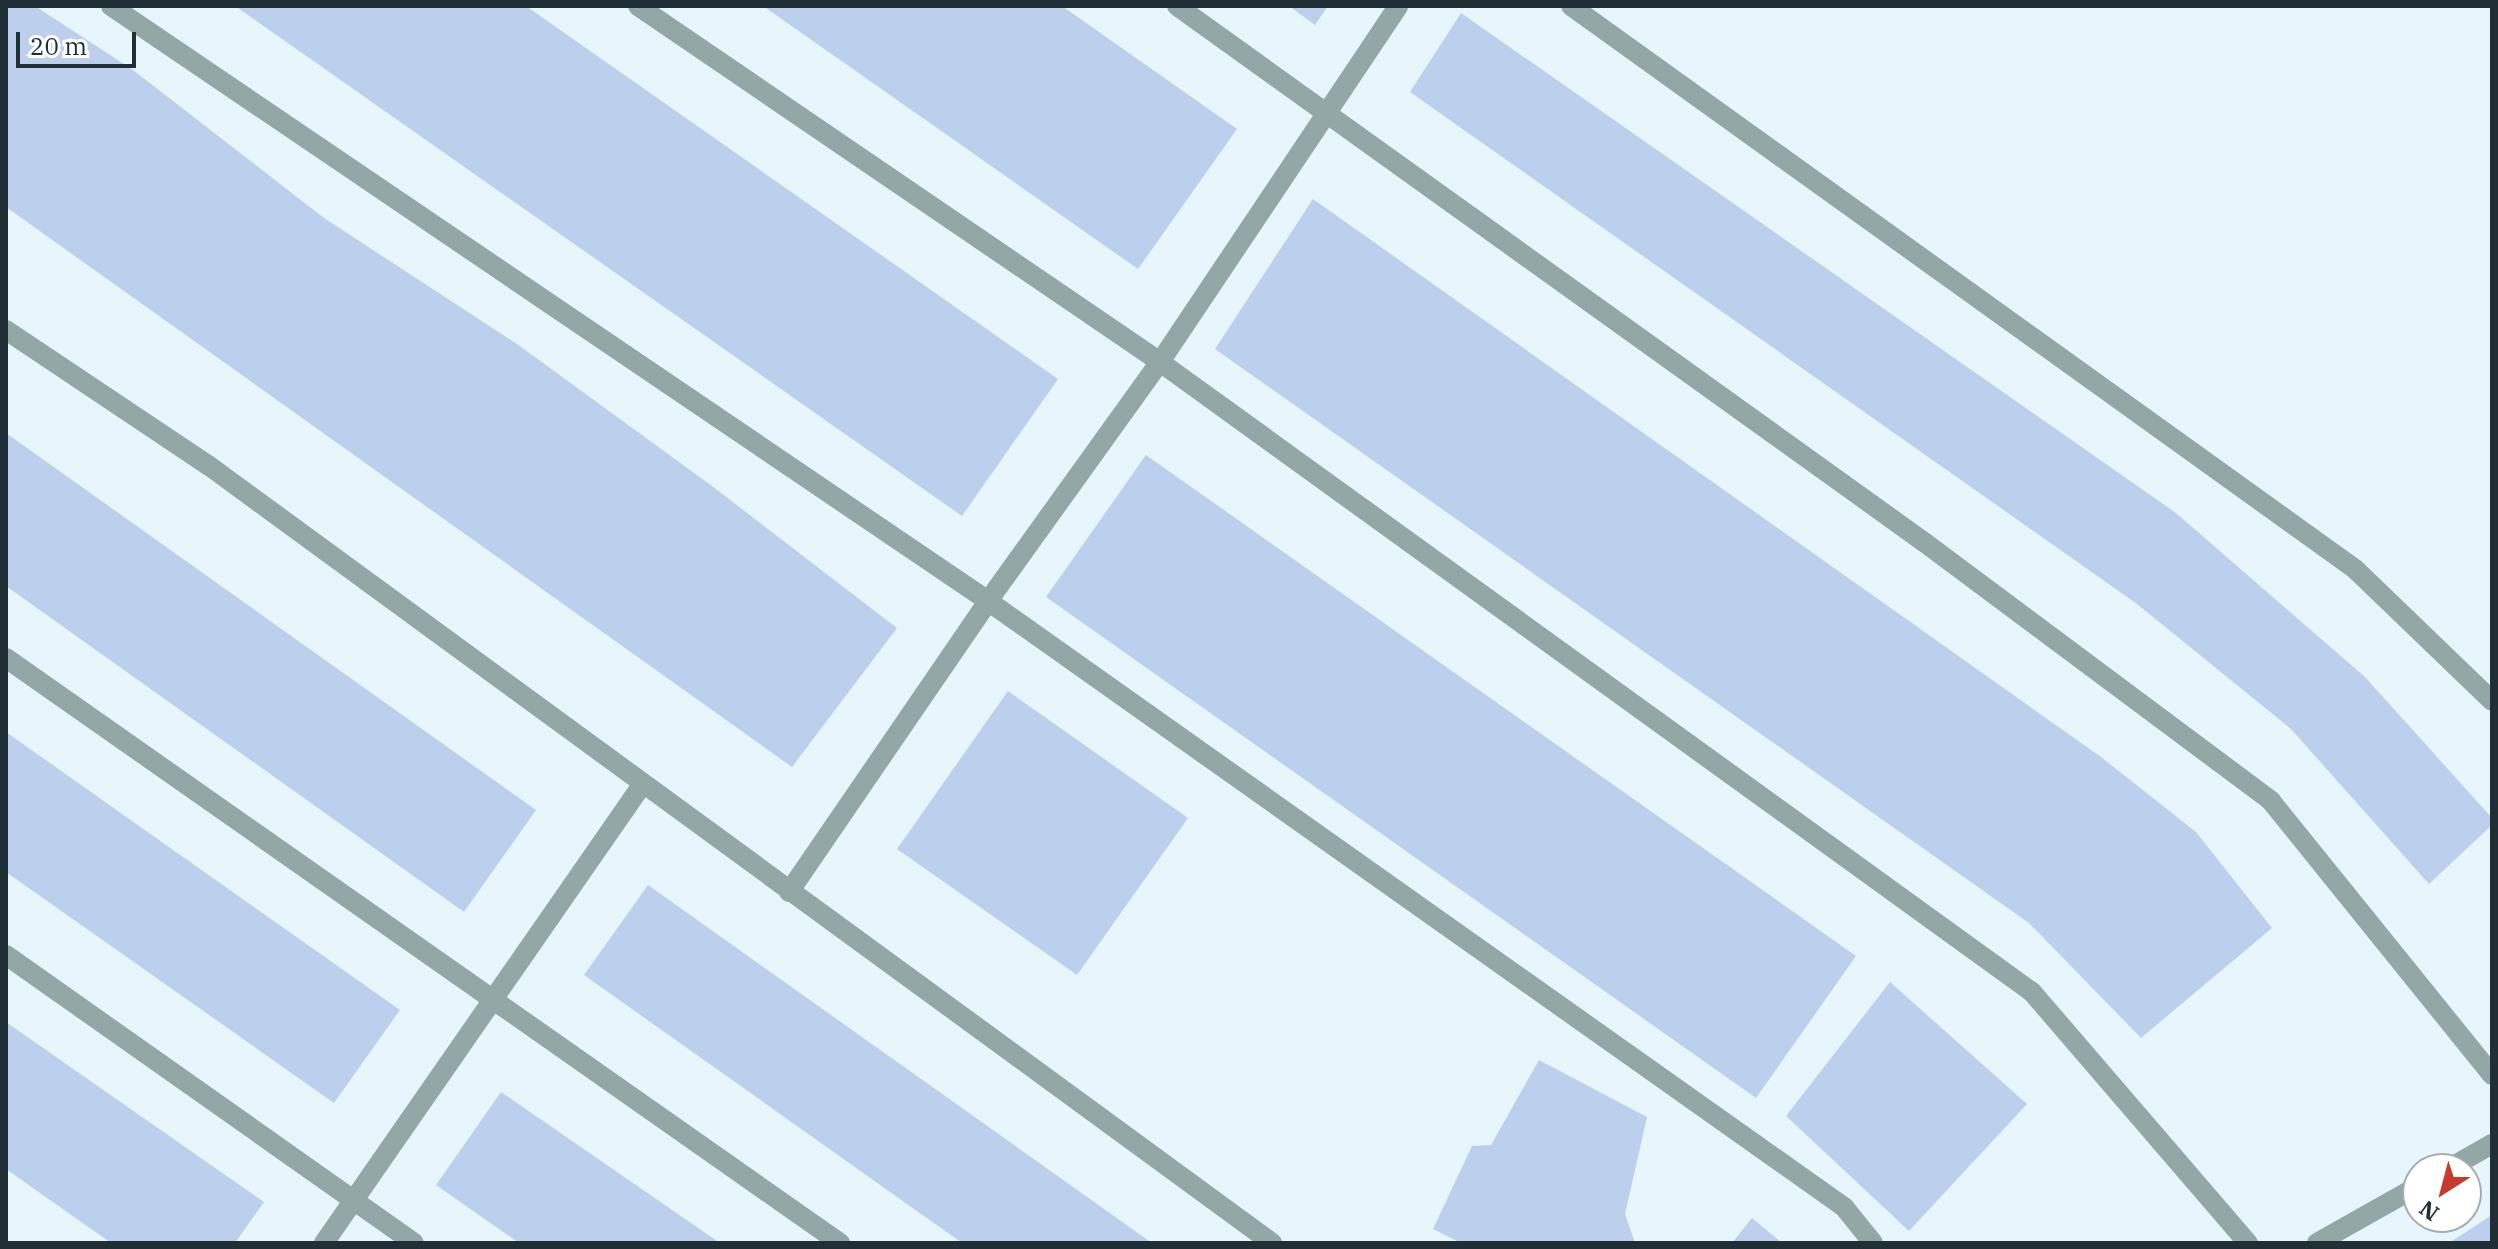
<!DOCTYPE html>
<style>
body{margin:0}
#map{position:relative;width:2498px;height:1249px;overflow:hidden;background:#e7f6fd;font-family:"IBM Plex Serif",serif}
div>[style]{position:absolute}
.building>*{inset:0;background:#bccfed}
.service>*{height:20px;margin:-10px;padding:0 10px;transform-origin:10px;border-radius:10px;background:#94a7a7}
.tertiary>*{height:20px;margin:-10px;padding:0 10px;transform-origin:10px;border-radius:10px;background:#94a7a7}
span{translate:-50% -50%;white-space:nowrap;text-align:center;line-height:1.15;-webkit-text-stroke:7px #fff;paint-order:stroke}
.frame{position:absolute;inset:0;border:8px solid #202f36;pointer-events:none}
.north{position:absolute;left:2402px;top:1153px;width:80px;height:80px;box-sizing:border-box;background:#fff;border:2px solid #a6acaf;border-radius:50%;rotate:216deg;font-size:22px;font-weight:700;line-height:32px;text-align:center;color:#202f36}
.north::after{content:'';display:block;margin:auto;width:28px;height:36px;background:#c73b2c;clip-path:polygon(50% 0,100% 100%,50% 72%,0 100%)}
.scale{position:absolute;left:16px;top:32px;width:120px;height:36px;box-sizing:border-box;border:4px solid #202f36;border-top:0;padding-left:10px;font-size:24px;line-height:28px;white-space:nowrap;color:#202f36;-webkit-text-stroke:6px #fff;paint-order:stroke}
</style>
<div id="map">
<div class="building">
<i style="clip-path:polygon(6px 6px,35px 6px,133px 70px,324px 218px,517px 344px,712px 486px,897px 628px,792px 767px,6px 207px)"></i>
<i style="clip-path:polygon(235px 6px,526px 6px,1058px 379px,962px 516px)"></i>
<i style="clip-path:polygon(763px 6px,1062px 6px,1237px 129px,1138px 269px)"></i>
<i style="clip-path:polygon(1289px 6px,1328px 6px,1315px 25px)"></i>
<i style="clip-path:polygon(1461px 13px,2176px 513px,2365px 677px,2492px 818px,2492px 825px,2429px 884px,2291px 729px,2137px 604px,1410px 92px)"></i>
<i style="clip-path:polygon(1313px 199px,2101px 757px,2196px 832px,2272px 928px,2141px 1038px,2029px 923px,1215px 349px)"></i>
<i style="clip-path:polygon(6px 433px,536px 810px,464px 912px,6px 586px)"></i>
<i style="clip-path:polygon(1146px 455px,1856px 956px,1756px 1098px,1046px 597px)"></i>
<i style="clip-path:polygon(1008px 691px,1188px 818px,1077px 975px,897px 849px)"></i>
<i style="clip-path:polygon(6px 732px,400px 1010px,334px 1103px,6px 872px)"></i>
<i style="clip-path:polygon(648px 885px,1152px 1243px,962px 1243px,584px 975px)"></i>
<i style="clip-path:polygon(1890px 982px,2027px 1104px,1909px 1231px,1786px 1116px)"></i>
<i style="clip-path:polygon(6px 1022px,264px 1202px,235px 1243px,111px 1243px,6px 1169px)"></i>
<i style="clip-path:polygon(1539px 1060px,1647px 1117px,1625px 1214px,1635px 1243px,1461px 1243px,1433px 1229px,1472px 1146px,1491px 1145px)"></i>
<i style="clip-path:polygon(501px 1092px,720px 1243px,519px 1243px,436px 1185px)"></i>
<i style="clip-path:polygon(2492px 1215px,2492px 1243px,2449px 1243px)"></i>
<i style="clip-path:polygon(1752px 1218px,1782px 1243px,1732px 1243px)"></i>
</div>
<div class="service">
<i style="left:111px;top:6px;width:1060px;rotate:34.15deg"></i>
<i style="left:988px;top:601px;width:1049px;rotate:35.3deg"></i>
<i style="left:1844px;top:1207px;width:46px;rotate:51.1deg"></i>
<i style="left:638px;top:6px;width:632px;rotate:34.29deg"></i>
<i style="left:1160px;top:362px;width:1076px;rotate:35.85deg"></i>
<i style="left:2032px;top:992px;width:331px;rotate:49.3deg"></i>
<i style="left:1177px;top:6px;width:919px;rotate:35.66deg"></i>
<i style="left:1924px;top:542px;width:433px;rotate:36.7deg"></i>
<i style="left:2271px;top:801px;width:352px;rotate:51.1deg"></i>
<i style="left:6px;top:330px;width:243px;rotate:33.8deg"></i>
<i style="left:208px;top:465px;width:1318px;rotate:36.17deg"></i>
<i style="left:6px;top:658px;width:1019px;rotate:35.05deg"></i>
<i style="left:789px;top:892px;width:353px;rotate:-55.6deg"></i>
<i style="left:988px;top:601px;width:294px;rotate:-54.3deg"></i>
<i style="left:1160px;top:362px;width:428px;rotate:-56.2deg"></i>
<i style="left:6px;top:955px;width:499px;rotate:35.2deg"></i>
<i style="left:2448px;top:1169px;width:51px;rotate:-29.6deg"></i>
<i style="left:324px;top:1243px;width:558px;rotate:-55.23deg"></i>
<i style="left:2317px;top:1243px;width:116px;rotate:-29.4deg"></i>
</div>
<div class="tertiary">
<i style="left:1571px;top:6px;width:965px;rotate:35.68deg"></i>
<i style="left:2355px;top:569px;width:190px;rotate:43.9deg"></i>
</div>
<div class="frame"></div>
<div class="north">N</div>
<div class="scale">20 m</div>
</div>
